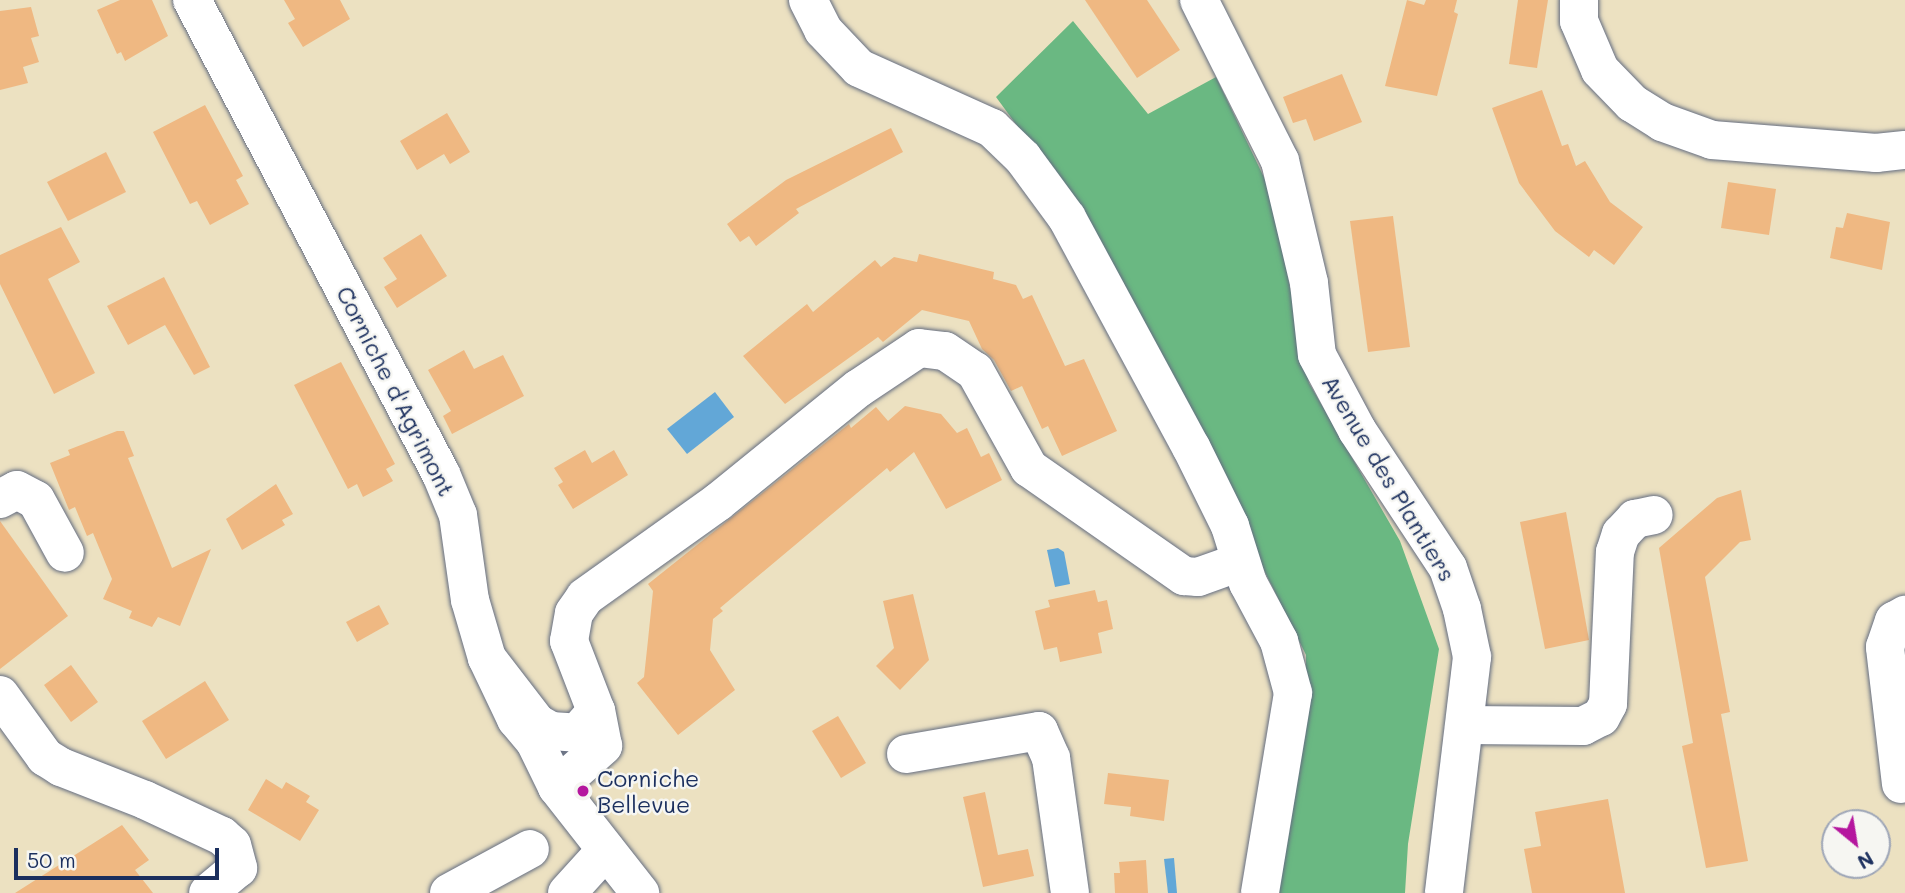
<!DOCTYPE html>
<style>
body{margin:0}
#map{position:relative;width:1905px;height:893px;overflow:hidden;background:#ece1c1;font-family:Mali,sans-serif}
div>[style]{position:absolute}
.forest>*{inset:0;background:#6ab882}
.water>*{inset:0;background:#62a7d7}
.building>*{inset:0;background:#efb882}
.roads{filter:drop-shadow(0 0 2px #646d81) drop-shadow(0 0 2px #646d81)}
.minor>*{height:38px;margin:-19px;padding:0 19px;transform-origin:19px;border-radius:19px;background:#fff}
.dots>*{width:19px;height:19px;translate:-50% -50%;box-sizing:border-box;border:4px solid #f6f6f2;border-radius:50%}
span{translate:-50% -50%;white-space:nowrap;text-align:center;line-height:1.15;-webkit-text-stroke:5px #f6f6f2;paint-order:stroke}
.street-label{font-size:23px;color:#1b2f5e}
.poi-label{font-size:23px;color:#1b2f5e}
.left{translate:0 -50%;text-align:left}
.north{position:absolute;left:1821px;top:809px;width:70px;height:70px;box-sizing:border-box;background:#f6f6f2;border:2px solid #9ea6b7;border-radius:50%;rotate:150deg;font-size:19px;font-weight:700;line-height:28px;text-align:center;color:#1b2f5e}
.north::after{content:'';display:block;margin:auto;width:24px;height:32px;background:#b5179e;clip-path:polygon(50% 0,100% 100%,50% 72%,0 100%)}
.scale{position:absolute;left:14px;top:848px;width:205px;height:32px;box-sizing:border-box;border:4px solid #1b2f5e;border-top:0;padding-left:9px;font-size:21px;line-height:24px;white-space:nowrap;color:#1b2f5e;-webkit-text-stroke:5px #f6f6f2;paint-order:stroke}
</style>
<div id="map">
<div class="forest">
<i style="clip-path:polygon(1073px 21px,1148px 114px,1216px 77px,1271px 192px,1309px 383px,1400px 541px,1439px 649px,1408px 844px,1405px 893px,1272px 893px,1306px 731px,1306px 655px,1150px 339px,1078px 209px,996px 97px)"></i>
</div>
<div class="water">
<i style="clip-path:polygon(715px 392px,734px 417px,687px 454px,667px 429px)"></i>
<i style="clip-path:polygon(1058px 548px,1064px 552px,1070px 584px,1055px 587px,1047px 550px)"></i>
<i style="clip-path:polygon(1174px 858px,1177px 893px,1168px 893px,1164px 859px)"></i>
</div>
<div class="building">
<i style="clip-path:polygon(120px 0,152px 0,168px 36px,125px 61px,121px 52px,117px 54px,97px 10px)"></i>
<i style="clip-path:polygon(284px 0,340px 0,350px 19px,303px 47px,288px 23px,295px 19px)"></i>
<i style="clip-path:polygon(1085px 0,1147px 0,1180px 50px,1137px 78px)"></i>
<i style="clip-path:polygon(1407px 0,1424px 5px,1426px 0,1457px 0,1454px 12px,1458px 14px,1437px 96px,1385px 86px)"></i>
<i style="clip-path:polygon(1518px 0,1548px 0,1537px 68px,1509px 64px)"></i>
<i style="clip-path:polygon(31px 7px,39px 36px,31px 38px,39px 62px,23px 67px,28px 83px,0 90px,0 11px)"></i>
<i style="clip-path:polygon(1342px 74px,1362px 122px,1314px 141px,1306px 119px,1293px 123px,1283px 97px)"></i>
<i style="clip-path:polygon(1542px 90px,1562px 146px,1568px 144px,1576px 166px,1585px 161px,1610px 202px,1643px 227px,1614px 265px,1594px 250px,1589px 257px,1555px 231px,1519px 183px,1492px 108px)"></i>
<i style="clip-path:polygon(205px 105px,243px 176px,236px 180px,249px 204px,210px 225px,197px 201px,190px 204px,153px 132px)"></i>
<i style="clip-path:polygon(447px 113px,470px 152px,450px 164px,444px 154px,417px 170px,400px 141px)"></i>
<i style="clip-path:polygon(891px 128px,903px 152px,796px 209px,799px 213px,756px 246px,749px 236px,740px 242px,727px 224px,786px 180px)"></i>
<i style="clip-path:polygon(106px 152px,126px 192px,68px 221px,47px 182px)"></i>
<i style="clip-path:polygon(1728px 182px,1776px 189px,1769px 235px,1721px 228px)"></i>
<i style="clip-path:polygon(1847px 213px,1890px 222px,1882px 270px,1830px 258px,1836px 227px,1843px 228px)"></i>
<i style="clip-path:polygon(1393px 216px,1410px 347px,1368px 352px,1350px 221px)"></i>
<i style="clip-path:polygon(61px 227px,80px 262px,48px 279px,95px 373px,54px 394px,0 284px,0 255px)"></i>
<i style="clip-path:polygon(421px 234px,447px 276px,397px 308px,384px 287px,397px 279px,383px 258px)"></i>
<i style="clip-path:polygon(919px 254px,994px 272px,993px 279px,1016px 285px,1023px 299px,1032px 295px,1065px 366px,1084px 359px,1117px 431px,1062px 456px,1048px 426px,1042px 429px,1022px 386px,1011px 391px,994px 360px,982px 349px,969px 321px,922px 310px,883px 342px,878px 337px,785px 404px,743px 356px,807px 304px,813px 312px,875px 260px,881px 267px,894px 257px,917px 262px)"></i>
<i style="clip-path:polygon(164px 277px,210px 367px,194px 375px,165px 325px,128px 345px,107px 306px)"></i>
<i style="clip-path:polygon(464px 350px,474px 369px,503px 355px,524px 396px,452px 434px,443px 416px,451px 411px,428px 370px)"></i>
<i style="clip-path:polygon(341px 362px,395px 464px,386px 469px,393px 481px,363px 497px,357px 484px,348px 489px,294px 385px)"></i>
<i style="clip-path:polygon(905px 406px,941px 414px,957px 433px,967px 428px,981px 457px,989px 453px,1002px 480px,946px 509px,914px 452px,890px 472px,887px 468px,720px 608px,723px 611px,713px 619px,710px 650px,735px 690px,678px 735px,637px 683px,644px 677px,648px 640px,653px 591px,648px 584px,849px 424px,851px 428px,876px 407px,888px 421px)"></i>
<i style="clip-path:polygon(117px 431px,124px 431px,134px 456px,128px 458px,172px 568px,211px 549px,180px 626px,158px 617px,152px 627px,129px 618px,132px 611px,103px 599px,112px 579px,93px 533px,87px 536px,75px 507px,69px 510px,50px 463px,70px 455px,68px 450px)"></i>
<i style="clip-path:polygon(585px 450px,592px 463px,614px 450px,628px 475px,573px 509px,558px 485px,563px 482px,554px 468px)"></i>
<i style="clip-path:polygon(276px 484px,293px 514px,282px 520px,285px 525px,242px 550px,226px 519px)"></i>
<i style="clip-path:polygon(1741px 490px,1751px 540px,1740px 542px,1705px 577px,1730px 712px,1721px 714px,1748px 861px,1706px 868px,1682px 746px,1693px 743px,1659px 548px,1717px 498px)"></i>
<i style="clip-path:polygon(1566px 512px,1589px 640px,1545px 649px,1520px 522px)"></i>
<i style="clip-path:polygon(0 521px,68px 616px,0 669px)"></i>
<i style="clip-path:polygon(1095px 590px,1098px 602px,1107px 600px,1113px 629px,1098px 633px,1102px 653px,1060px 662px,1057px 647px,1044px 650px,1035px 611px,1050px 607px,1048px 600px)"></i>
<i style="clip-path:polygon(913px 594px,929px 660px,900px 690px,876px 666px,894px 648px,883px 601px)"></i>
<i style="clip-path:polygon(379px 605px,389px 624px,357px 642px,346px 622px)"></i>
<i style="clip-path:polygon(71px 665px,98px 702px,71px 722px,44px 685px)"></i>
<i style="clip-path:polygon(205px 681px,229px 720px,166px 759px,142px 721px)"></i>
<i style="clip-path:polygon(838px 716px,866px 763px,841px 778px,812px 731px)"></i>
<i style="clip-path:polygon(1108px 773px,1169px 780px,1164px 821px,1130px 816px,1131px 807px,1104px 804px)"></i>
<i style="clip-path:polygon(266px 779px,282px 789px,286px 782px,310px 796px,306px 802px,319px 810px,300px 841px,248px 810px)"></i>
<i style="clip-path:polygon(985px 792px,998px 855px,1028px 849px,1034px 876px,983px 887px,963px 797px)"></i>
<i style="clip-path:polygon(1608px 799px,1625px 893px,1532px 893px,1524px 849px,1541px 846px,1535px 812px)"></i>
<i style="clip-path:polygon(122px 825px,149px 860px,135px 870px,153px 893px,15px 893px)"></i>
<i style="clip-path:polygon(1146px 860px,1148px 893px,1115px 893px,1114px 873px,1120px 873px,1119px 862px)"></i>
</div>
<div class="roads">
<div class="minor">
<i style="left:192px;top:0;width:535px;rotate:62.29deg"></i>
<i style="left:441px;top:474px;width:44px;rotate:67.5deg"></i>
<i style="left:458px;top:515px;width:86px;rotate:82deg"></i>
<i style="left:470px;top:600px;width:60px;rotate:73.7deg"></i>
<i style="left:487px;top:658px;width:68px;rotate:64.6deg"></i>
<i style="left:516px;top:719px;width:30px;rotate:50deg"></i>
<i style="left:535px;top:742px;width:50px;rotate:63.9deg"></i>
<i style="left:557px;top:787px;width:135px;rotate:51.9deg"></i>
<i style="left:808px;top:0;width:34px;rotate:63deg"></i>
<i style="left:823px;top:30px;width:52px;rotate:46.5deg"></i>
<i style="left:859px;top:68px;width:146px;rotate:24.3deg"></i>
<i style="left:992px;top:128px;width:43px;rotate:44.1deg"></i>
<i style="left:1023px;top:158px;width:74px;rotate:53.7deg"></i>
<i style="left:1067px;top:218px;width:260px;rotate:61.6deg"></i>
<i style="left:1191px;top:447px;width:88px;rotate:63.7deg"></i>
<i style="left:1230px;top:526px;width:60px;rotate:72.5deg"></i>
<i style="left:1248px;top:583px;width:66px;rotate:61.9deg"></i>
<i style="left:1279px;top:641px;width:54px;rotate:74.9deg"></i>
<i style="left:1293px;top:693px;width:203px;rotate:99.4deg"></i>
<i style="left:1199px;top:0;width:180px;rotate:63.3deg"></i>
<i style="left:1280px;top:161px;width:125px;rotate:76.6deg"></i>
<i style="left:1309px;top:283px;width:72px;rotate:83.7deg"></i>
<i style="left:1317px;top:355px;width:85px;rotate:61.9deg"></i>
<i style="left:1357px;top:430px;width:165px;rotate:56.6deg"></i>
<i style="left:1448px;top:568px;width:43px;rotate:71.1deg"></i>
<i style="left:1462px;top:609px;width:49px;rotate:78.2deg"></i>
<i style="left:1472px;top:657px;width:238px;rotate:96.8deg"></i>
<i style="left:1579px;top:0;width:21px;rotate:90deg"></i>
<i style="left:1579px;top:21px;width:53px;rotate:66.8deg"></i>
<i style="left:1600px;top:70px;width:46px;rotate:45.9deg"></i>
<i style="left:1632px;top:103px;width:36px;rotate:32deg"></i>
<i style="left:1662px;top:122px;width:53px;rotate:19.8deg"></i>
<i style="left:1712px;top:140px;width:165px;rotate:4.5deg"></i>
<i style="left:1876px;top:153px;width:29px;rotate:-6deg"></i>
<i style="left:0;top:499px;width:19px;rotate:-28deg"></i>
<i style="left:17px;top:490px;width:21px;rotate:28deg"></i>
<i style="left:36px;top:500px;width:60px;rotate:61.3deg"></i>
<i style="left:487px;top:658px;width:82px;rotate:52.4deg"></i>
<i style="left:537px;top:723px;width:16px;rotate:30deg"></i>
<i style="left:551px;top:731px;width:26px;rotate:4deg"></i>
<i style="left:577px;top:733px;width:29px;rotate:-49deg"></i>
<i style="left:596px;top:711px;width:75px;rotate:-111.1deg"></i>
<i style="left:569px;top:641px;width:28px;rotate:-80deg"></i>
<i style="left:574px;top:613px;width:19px;rotate:-55deg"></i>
<i style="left:585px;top:597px;width:163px;rotate:-35.5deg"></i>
<i style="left:718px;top:502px;width:181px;rotate:-39deg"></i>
<i style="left:859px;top:388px;width:72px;rotate:-33.7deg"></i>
<i style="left:919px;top:348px;width:26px;rotate:7deg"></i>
<i style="left:945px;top:351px;width:36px;rotate:34deg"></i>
<i style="left:975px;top:371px;width:111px;rotate:60.9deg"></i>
<i style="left:1029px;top:468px;width:189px;rotate:34.9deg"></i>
<i style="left:1184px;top:576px;width:14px;rotate:4deg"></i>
<i style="left:1198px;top:577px;width:45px;rotate:-19.7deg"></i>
<i style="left:0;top:695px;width:77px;rotate:54deg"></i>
<i style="left:45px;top:757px;width:19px;rotate:32deg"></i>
<i style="left:61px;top:767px;width:90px;rotate:21.4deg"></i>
<i style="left:145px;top:800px;width:85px;rotate:25.1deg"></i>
<i style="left:222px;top:836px;width:13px;rotate:42deg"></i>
<i style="left:232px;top:845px;width:24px;rotate:75deg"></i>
<i style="left:238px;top:868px;width:39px;rotate:140deg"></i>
<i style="left:1465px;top:725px;width:118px;rotate:0.5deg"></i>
<i style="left:1583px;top:726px;width:20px;rotate:-27deg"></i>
<i style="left:1601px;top:717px;width:15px;rotate:-62deg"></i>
<i style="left:1608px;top:704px;width:152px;rotate:-87.4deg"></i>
<i style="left:1615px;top:552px;width:19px;rotate:-72deg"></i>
<i style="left:1621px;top:534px;width:21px;rotate:-47deg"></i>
<i style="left:1635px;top:519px;width:19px;rotate:-12deg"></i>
<i style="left:906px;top:754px;width:135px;rotate:-9.8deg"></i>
<i style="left:1039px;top:731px;width:30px;rotate:66deg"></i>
<i style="left:1051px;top:758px;width:136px;rotate:82deg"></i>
<i style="left:1901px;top:784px;width:138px;rotate:-96.7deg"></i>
<i style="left:1885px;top:647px;width:28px;rotate:-71deg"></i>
<i style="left:1894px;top:621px;width:13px;rotate:-29deg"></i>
<i style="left:557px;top:787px;width:62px;rotate:-41.7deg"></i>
<i style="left:603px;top:746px;width:36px;rotate:-101deg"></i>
<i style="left:449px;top:893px;width:92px;rotate:-28.5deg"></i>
<i style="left:567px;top:893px;width:58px;rotate:-47.8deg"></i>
</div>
</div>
<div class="dots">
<i style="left:583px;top:791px;background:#b5179e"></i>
</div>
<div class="street-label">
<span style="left:396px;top:391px;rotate:63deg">Corniche d'Agrimont</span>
<span style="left:1389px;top:478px;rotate:59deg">Avenue des Plantiers</span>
</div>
<div class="poi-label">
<span class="left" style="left:597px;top:791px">Corniche<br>Bellevue</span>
</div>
<div class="north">N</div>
<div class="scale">50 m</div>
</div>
